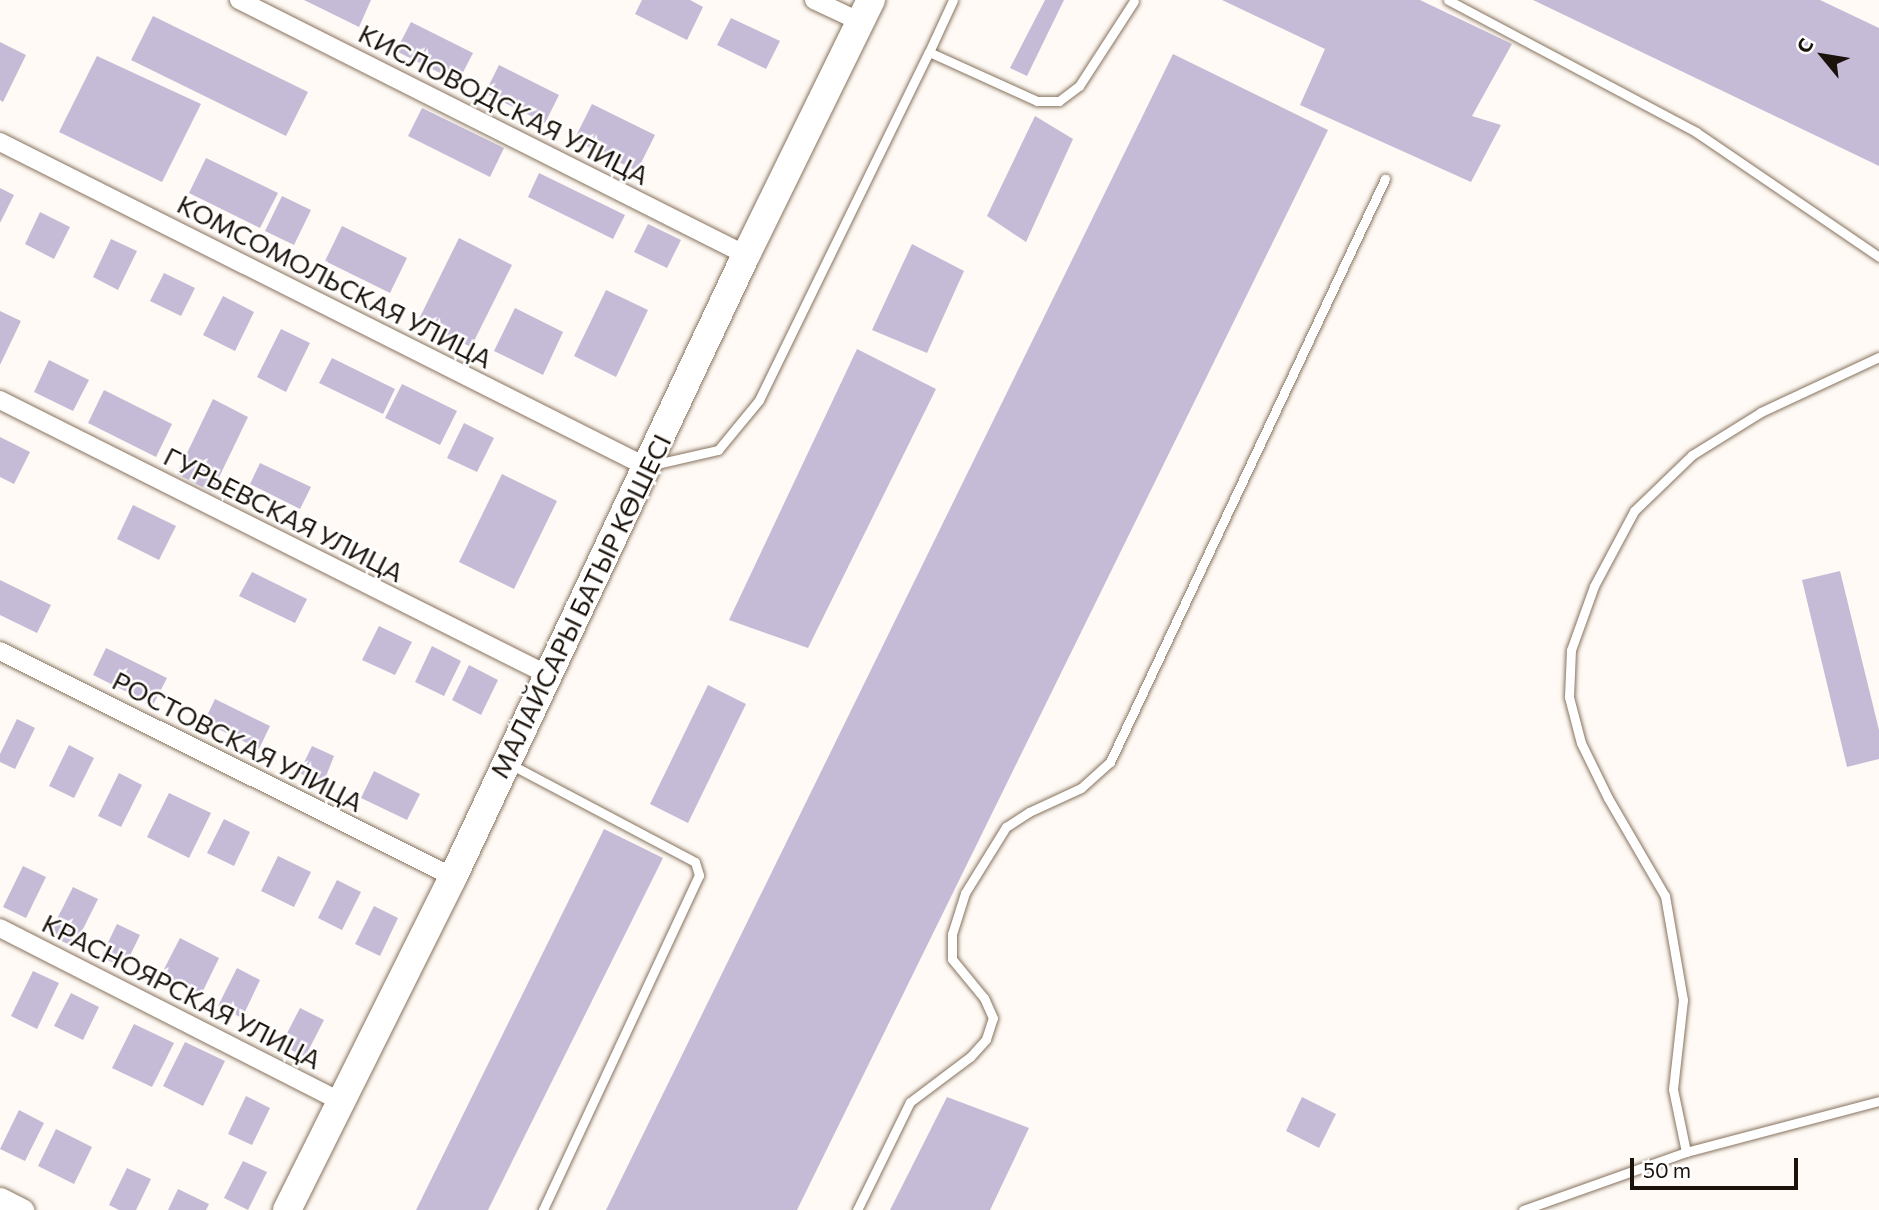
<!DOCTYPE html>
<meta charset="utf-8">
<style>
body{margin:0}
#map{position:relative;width:1879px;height:1210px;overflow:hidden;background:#fffaf5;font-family:Commissioner,sans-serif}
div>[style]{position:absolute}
.building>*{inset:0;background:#c6bbd7}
.roads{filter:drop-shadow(0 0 2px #87735e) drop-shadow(0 0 2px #87735e)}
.service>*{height:9px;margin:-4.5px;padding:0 4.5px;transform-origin:4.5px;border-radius:4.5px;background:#fff}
.minor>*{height:18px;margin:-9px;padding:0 9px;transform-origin:9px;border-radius:9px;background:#fff}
.tertiary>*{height:23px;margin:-11.5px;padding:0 11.5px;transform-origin:11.5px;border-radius:11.5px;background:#fff}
.primary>*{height:28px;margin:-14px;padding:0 14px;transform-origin:14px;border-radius:14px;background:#fff}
span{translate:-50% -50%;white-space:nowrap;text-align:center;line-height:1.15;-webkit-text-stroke:5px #fff;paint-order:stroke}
.street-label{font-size:26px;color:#1b130b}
.north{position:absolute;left:1788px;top:21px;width:70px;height:70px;-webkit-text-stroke:5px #fff;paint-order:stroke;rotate:300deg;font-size:19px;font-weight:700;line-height:28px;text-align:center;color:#1b130b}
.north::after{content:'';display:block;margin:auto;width:24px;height:32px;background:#1b130b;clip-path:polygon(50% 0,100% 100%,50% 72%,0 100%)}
.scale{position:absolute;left:1630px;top:1158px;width:168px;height:32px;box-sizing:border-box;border:4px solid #1b130b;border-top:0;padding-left:9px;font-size:21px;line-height:24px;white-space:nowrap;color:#1b130b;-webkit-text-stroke:5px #fff;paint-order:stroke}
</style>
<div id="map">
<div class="building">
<i style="clip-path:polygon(304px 0,371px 0,359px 27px)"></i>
<i style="clip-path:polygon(642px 0,690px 0,703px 7px,687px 40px,635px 14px)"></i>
<i style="clip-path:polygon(1045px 0,1064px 0,1027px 76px,1010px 68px)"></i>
<i style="clip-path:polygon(1222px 0,1420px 0,1512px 44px,1472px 116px,1501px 125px,1471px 182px,1300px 105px,1325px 49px)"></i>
<i style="clip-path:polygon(1533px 0,1820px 0,1879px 28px,1879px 166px)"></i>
<i style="clip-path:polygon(153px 16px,308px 92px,286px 136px,131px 60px)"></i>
<i style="clip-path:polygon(731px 18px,780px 41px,766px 69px,717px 45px)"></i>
<i style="clip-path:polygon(411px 22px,473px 53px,458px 82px,396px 51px)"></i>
<i style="clip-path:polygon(0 42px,26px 55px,3px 102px,0 100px)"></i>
<i style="clip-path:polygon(1173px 54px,1328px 130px,797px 1210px,606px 1210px)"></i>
<i style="clip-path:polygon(97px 56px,201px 104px,162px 182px,59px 132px)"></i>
<i style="clip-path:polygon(499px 65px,559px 95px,545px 123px,485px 93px)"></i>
<i style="clip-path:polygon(592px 104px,655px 135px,637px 171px,574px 140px)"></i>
<i style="clip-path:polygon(422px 108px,504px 148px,490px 177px,408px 136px)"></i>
<i style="clip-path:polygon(1035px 116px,1073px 139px,1026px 242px,987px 216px)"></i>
<i style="clip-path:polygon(206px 158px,278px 193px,260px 228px,189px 193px)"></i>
<i style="clip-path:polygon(539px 173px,625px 215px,613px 239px,528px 197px)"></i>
<i style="clip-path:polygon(0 188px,14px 195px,0 223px)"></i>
<i style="clip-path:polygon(282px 196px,311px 210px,294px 245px,265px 231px)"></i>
<i style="clip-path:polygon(40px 212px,70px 227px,54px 259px,25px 244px)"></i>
<i style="clip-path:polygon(648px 224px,681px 240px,667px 268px,634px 252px)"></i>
<i style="clip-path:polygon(342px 226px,407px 258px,390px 293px,325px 261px)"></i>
<i style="clip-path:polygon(459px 238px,512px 265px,471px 347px,418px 321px)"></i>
<i style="clip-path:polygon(111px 239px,137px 251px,118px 290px,93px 277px)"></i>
<i style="clip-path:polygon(912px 244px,964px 271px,927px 353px,872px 330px)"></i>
<i style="clip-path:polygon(164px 273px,195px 288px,181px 316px,150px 301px)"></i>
<i style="clip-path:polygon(606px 290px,648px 310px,616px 377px,574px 356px)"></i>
<i style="clip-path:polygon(223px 296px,254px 312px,235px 351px,203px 335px)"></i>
<i style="clip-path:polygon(515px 308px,563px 332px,543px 375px,494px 351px)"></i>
<i style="clip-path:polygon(0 311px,21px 321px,0 365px)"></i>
<i style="clip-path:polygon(281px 329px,310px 343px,286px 392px,257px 377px)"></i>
<i style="clip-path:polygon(857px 349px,936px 389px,808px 648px,729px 620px)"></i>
<i style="clip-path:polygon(332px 358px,395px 389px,383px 414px,319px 383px)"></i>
<i style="clip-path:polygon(49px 360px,89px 380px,73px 411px,34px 392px)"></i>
<i style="clip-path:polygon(402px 384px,457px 411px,440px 445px,385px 418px)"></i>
<i style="clip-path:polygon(104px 390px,172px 424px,156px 457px,88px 423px)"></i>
<i style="clip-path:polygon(213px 399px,248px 417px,212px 492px,177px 474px)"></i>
<i style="clip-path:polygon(464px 423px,494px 438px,477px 472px,447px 458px)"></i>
<i style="clip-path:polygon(0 437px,30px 452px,14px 484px,0 477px)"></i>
<i style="clip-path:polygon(260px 463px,311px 487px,300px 509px,250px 484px)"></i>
<i style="clip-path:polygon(502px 474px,557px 501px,514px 589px,459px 562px)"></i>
<i style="clip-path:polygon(133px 505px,176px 526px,159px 560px,117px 539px)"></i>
<i style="clip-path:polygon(1840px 571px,1879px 730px,1879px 759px,1847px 767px,1802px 580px)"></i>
<i style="clip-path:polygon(252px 572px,307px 599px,295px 623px,239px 596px)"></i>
<i style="clip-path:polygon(0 580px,51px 605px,37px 633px,0 615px)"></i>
<i style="clip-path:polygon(379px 626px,412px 642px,395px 675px,362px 660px)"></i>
<i style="clip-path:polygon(432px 646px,461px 661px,444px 696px,415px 682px)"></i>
<i style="clip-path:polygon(106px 648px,167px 678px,153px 705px,93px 675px)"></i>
<i style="clip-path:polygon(469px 665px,498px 680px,481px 715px,452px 700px)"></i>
<i style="clip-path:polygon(708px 685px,746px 704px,688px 823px,650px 804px)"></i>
<i style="clip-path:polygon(215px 699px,270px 726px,259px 749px,204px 722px)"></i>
<i style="clip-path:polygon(17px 719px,35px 728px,15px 769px,0 762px,0 754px)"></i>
<i style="clip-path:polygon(69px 745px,94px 758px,74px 798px,49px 786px)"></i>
<i style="clip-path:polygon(312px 746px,334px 756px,323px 784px,299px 773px)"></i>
<i style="clip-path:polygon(374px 771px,420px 794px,407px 820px,361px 798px)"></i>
<i style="clip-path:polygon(119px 773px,142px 785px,121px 827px,98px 816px)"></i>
<i style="clip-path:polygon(169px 793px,211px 813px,189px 858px,147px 837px)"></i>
<i style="clip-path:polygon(224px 819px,250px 832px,234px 866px,207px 853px)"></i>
<i style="clip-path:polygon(604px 829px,663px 858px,488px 1210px,416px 1210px)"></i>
<i style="clip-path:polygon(278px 856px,311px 872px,294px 907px,261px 891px)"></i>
<i style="clip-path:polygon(23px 866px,46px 877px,26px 918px,3px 907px)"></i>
<i style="clip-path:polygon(337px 880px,361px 892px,342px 930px,318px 918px)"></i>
<i style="clip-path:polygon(73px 887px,98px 899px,74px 947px,49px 935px)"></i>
<i style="clip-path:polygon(374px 906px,398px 918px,380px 956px,355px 944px)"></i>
<i style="clip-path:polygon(117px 924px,140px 935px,124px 968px,101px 957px)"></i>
<i style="clip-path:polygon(180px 938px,219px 958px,201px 995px,161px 975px)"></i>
<i style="clip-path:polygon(237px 968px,260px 980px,242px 1018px,218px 1006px)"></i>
<i style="clip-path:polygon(33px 971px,59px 983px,37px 1029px,11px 1016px)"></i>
<i style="clip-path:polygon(71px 993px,99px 1007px,83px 1040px,54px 1026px)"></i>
<i style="clip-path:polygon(300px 1008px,324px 1020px,305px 1057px,281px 1045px)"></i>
<i style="clip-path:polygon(134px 1024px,174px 1043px,152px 1087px,112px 1068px)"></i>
<i style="clip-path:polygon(185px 1042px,225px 1061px,203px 1106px,163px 1086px)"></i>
<i style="clip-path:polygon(246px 1096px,270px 1108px,252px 1145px,228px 1134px)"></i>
<i style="clip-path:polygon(947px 1097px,1029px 1128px,990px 1210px,890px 1210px)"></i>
<i style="clip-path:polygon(1302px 1097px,1336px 1114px,1319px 1148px,1286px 1131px)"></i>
<i style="clip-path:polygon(19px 1110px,44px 1123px,25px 1161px,0 1149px)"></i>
<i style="clip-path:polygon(56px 1129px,92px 1147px,74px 1184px,38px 1166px)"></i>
<i style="clip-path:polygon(243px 1161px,267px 1172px,248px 1210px,224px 1198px)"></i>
<i style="clip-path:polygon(127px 1168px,151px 1179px,136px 1210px,119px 1210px,109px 1205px)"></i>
<i style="clip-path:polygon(178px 1189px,209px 1204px,206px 1210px,168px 1210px)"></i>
</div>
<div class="roads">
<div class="service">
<i style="left:1448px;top:0;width:281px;rotate:28deg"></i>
<i style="left:1696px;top:132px;width:222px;rotate:34.3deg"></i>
<i style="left:929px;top:52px;width:57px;rotate:-65.2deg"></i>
<i style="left:652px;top:465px;width:68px;rotate:-12.8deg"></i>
<i style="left:718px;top:450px;width:65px;rotate:-50.6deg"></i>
<i style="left:759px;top:400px;width:387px;rotate:-64deg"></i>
<i style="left:929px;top:52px;width:119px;rotate:24.4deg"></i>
<i style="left:1037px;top:101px;width:22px"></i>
<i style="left:1059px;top:101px;width:25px;rotate:-37deg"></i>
<i style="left:1079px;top:86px;width:101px;rotate:-57.1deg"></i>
<i style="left:510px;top:764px;width:209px;rotate:27.9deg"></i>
<i style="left:695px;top:862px;width:14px;rotate:73deg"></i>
<i style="left:699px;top:875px;width:370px;rotate:115deg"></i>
<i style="left:1686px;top:1152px;width:64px;rotate:-101.7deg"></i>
<i style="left:1673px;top:1089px;width:90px;rotate:-83.6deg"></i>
<i style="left:1683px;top:1000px;width:106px;rotate:-99.8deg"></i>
<i style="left:1665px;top:896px;width:113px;rotate:-120.2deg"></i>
<i style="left:1608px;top:798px;width:61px;rotate:-116.1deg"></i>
<i style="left:1581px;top:743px;width:48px;rotate:-104.6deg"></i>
<i style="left:1569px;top:697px;width:47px;rotate:-87.6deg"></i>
<i style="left:1571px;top:650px;width:68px;rotate:-70.2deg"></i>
<i style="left:1594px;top:586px;width:85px;rotate:-61.9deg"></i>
<i style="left:1634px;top:511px;width:81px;rotate:-44deg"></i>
<i style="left:1692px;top:455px;width:81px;rotate:-31.9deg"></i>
<i style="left:1761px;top:412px;width:130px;rotate:-25deg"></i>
<i style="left:857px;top:1210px;width:120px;rotate:-63.9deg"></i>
<i style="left:910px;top:1102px;width:75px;rotate:-36.9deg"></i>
<i style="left:970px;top:1057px;width:24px;rotate:-48deg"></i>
<i style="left:986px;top:1039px;width:22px;rotate:-72deg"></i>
<i style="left:993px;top:1018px;width:22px;rotate:-114deg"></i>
<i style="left:984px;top:998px;width:50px;rotate:-129.4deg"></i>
<i style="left:952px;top:959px;width:25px;rotate:-90deg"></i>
<i style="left:952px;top:934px;width:43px;rotate:-72.4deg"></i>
<i style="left:965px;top:893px;width:78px;rotate:-58.2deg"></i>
<i style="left:1006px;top:827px;width:27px;rotate:-33deg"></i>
<i style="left:1029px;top:812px;width:57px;rotate:-24.8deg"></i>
<i style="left:1081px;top:788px;width:39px;rotate:-42deg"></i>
<i style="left:1110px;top:762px;width:645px;rotate:-64.75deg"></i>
<i style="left:1523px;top:1210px;width:173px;rotate:-19.6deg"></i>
<i style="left:1686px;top:1152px;width:200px;rotate:-14.8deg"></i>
</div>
<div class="minor">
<i style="left:239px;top:0;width:568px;rotate:26.7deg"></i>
<i style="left:814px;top:0;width:52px;rotate:25.1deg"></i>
<i style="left:0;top:142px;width:724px;rotate:26.67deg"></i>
<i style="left:0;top:400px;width:611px;rotate:26.65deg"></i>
<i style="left:0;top:651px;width:506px;rotate:26.51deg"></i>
<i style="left:0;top:928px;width:381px;rotate:27deg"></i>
</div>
<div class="tertiary">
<i style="left:0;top:1199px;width:25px;rotate:27deg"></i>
</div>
<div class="primary">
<i style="left:287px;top:1210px;width:372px;rotate:-63.5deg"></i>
<i style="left:453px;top:877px;width:688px;rotate:-64.78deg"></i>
<i style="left:746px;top:255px;width:284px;rotate:-63.9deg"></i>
</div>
</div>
<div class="street-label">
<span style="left:504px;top:104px;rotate:27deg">КИСЛОВОДСКАЯ УЛИЦА</span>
<span style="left:335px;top:281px;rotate:27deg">КОМСОМОЛЬСКАЯ УЛИЦА</span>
<span style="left:284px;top:514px;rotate:27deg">ГУРЬЕВСКАЯ УЛИЦА</span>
<span style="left:580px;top:606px;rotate:-64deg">МАЛАЙСАРЫ БАТЫР КӨШЕСІ</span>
<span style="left:238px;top:741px;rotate:27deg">РОСТОВСКАЯ УЛИЦА</span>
<span style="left:182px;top:991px;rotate:27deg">КРАСНОЯРСКАЯ УЛИЦА</span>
</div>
<div class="north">С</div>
<div class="scale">50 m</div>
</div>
